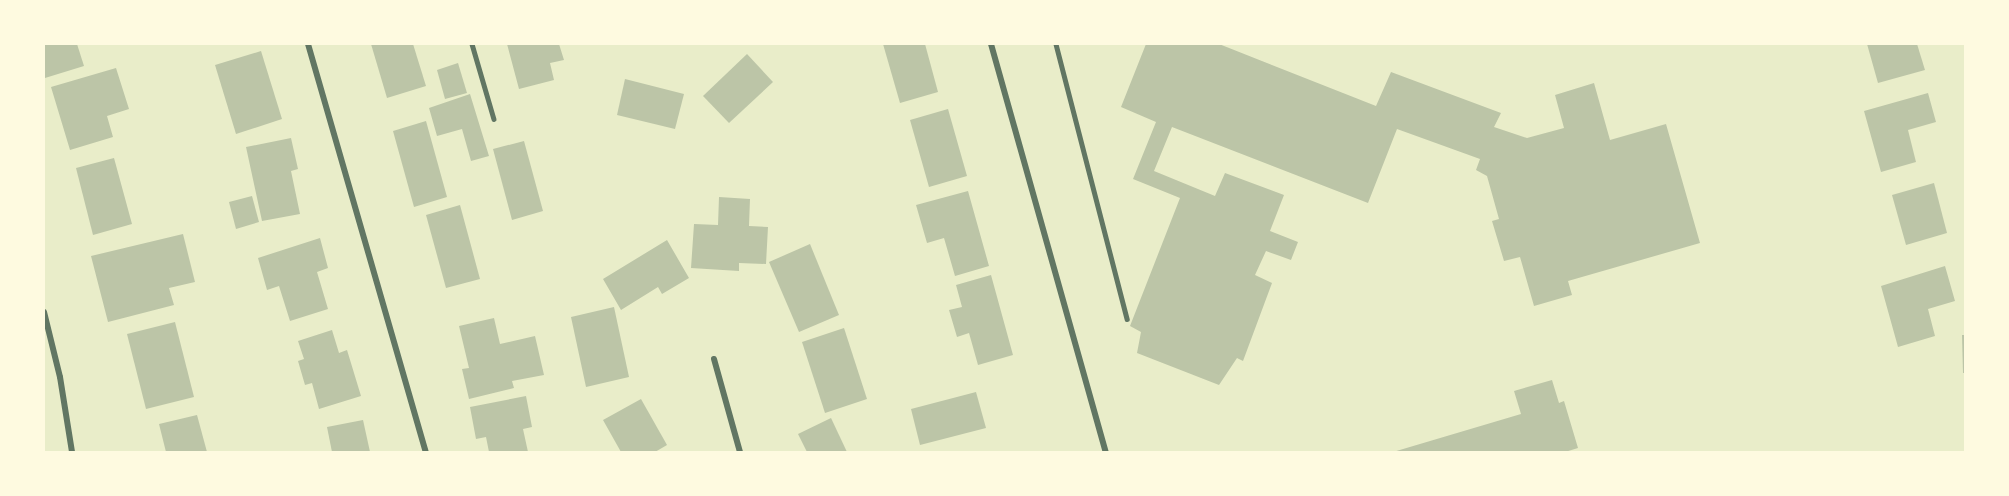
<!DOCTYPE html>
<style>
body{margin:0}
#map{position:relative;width:2009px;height:496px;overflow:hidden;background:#e9edc9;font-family:Helvetica,sans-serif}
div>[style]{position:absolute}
.building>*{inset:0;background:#bcc5a7}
.service>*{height:4.5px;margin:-2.25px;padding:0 2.25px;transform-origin:2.25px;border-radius:2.25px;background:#617663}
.minor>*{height:6px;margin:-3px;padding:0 3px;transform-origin:3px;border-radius:3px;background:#617663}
span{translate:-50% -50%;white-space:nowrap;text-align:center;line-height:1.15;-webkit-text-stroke:6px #fefae0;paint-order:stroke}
.frame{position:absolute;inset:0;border:45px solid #fefae0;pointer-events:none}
</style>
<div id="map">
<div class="building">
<i style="clip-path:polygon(44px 44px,77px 44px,84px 66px,45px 78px)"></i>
<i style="clip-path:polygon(371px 44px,413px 44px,426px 86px,387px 98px)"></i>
<i style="clip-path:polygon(507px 44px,559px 44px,564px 60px,550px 63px,554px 80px,519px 89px)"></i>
<i style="clip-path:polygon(883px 44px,925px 44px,938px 92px,900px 103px)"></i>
<i style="clip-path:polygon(1146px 44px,1219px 44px,1376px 106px,1391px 72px,1501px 113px,1494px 127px,1527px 138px,1564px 128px,1555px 95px,1594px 83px,1610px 140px,1666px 124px,1700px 243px,1568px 281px,1572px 295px,1534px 306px,1520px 257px,1504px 261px,1492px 221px,1499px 219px,1487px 176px,1476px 170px,1480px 159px,1397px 129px,1368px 203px,1172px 127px,1154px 171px,1215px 196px,1225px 173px,1284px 195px,1270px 231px,1298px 242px,1291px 260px,1266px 251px,1255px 275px,1272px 283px,1243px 361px,1237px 358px,1219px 385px,1137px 353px,1141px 332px,1130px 326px,1180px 198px,1133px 179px,1156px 122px,1121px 107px)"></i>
<i style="clip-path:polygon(1867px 44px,1917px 44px,1925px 70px,1878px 83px)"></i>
<i style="clip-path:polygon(261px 51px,282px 119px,236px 134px,215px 65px)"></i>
<i style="clip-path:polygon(747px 54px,773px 82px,729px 123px,703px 96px)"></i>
<i style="clip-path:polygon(458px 63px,467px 93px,445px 99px,437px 70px)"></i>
<i style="clip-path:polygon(116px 68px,129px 109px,107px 116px,113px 137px,70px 150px,51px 87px)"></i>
<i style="clip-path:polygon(625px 79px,684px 94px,675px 129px,617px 115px)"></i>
<i style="clip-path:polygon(1928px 93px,1936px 122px,1908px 130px,1916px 162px,1881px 172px,1864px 111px)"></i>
<i style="clip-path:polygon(470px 94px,489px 156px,471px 161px,462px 129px,437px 136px,429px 108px)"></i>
<i style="clip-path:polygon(948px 109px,967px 176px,929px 187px,910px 120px)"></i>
<i style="clip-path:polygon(426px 121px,447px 197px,414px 207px,393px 131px)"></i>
<i style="clip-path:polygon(291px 138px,298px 169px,291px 171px,300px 214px,262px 221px,246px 147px)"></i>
<i style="clip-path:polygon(524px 141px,543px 211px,512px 220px,493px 149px)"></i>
<i style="clip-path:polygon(114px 158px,132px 224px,93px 235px,76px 168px)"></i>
<i style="clip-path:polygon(1934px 183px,1947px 233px,1906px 245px,1892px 195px)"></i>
<i style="clip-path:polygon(968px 191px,989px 266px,955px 276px,944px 238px,927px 243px,916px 205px)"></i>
<i style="clip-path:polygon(252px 196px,259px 222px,236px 229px,229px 202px)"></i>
<i style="clip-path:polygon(719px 197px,750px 199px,749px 226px,768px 227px,766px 264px,739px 263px,739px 271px,691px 268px,694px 224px,718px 225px)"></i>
<i style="clip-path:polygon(460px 205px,480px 279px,446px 288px,426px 215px)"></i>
<i style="clip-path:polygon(183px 234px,195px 282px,169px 288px,174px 305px,108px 322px,91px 256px)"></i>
<i style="clip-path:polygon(320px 238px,328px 268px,317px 272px,328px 309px,290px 321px,279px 286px,267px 290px,258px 258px)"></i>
<i style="clip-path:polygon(667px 240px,689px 278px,662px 294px,658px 287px,621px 310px,603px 279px)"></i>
<i style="clip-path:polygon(810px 244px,839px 315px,799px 332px,769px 262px)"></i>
<i style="clip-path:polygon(1945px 266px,1955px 301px,1928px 309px,1935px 336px,1898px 347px,1881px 286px)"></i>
<i style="clip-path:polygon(991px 275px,1013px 355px,978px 365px,969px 333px,957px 337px,949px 310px,962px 307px,956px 285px)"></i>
<i style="clip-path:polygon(614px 307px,629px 377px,586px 387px,571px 317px)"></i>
<i style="clip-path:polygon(494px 318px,500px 344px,535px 336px,544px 375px,512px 381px,514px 388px,469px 399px,462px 369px,469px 368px,459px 326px)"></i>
<i style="clip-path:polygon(175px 322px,194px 397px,146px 409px,127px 334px)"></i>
<i style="clip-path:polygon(844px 328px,867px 399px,825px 413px,802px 342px)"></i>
<i style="clip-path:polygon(332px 330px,339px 353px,347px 350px,361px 396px,319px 409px,312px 383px,305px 385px,298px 361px,304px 359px,298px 341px)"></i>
<i style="clip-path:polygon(1962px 335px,1966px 335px,1966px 373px,1963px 373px)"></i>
<i style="clip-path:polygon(1552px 380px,1559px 403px,1564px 401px,1578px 448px,1565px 452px,1393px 452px,1521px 414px,1514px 391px)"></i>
<i style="clip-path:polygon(976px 392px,986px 428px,920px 445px,911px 409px)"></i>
<i style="clip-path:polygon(526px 396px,532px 427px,523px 429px,528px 452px,489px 452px,486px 437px,476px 439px,470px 407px)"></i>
<i style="clip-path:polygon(641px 399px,667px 445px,655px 452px,621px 452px,603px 420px)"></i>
<i style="clip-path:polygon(197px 415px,207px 452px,166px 452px,159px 424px)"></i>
<i style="clip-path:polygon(831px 418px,847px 452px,807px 452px,798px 434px)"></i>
<i style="clip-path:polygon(363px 420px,370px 452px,332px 452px,327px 427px)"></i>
</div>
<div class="service">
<i style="left:472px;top:44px;width:78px;rotate:73.7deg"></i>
<i style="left:1056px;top:44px;width:284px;rotate:75.5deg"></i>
</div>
<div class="minor">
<i style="left:308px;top:44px;width:425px;rotate:73.9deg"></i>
<i style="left:991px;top:44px;width:424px;rotate:74.3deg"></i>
<i style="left:44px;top:312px;width:67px;rotate:76.2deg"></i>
<i style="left:60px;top:377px;width:76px;rotate:80.9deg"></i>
<i style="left:714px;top:359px;width:97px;rotate:74.4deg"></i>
</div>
<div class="frame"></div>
</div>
